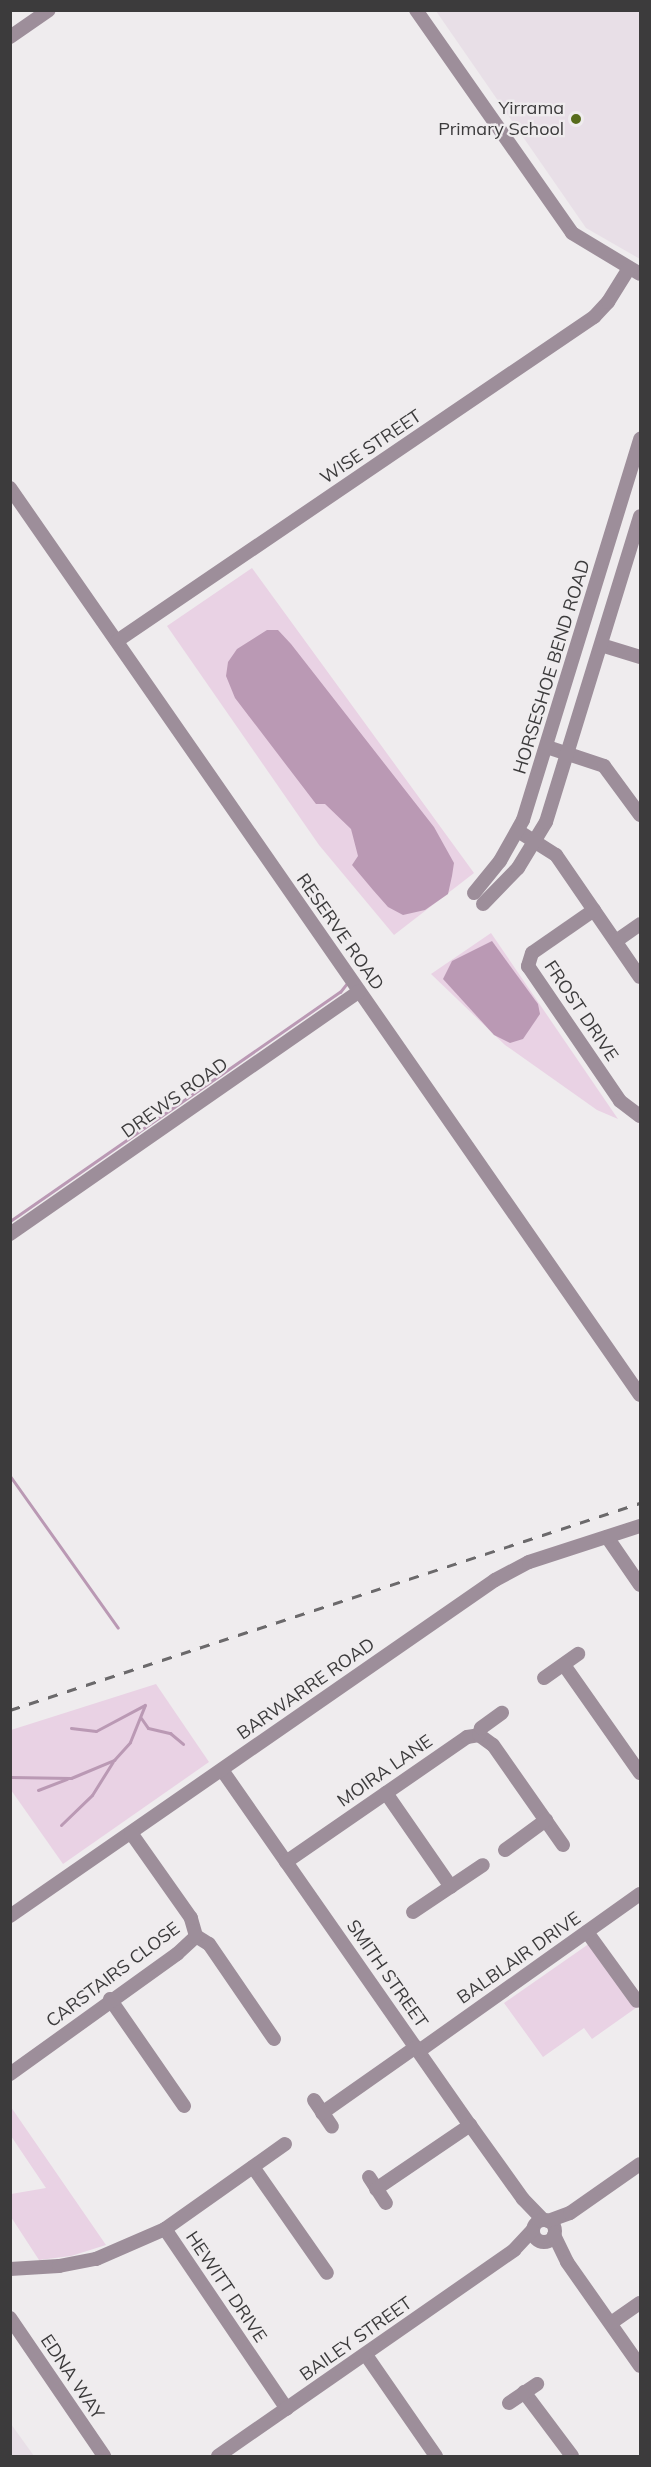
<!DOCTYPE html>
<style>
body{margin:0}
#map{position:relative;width:651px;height:2467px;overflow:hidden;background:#efecee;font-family:Mulish,sans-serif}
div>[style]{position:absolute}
.built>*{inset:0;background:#e8dfe7}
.green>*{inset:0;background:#e9d2e4}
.water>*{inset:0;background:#ba99b4}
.stream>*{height:3px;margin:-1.5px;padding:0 1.5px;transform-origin:1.5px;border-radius:1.5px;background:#ba99b4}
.minor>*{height:14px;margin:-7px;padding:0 7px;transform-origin:7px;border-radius:7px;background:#9d8e9a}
.minor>.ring{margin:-7px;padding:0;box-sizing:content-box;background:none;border:14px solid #9d8e9a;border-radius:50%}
.rail>*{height:3px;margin-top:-1.5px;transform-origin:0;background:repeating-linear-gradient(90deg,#6b696b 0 10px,transparent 0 20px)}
.dots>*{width:16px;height:16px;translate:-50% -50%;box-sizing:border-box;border:3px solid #efecee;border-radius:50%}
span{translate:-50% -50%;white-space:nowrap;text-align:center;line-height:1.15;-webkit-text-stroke:4.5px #efecee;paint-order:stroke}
.poi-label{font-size:18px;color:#3c3b3c}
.right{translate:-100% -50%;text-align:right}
.street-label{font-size:18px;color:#3c3b3c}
.frame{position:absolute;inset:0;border:12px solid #3c3b3c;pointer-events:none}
</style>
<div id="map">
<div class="built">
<i style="clip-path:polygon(436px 11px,640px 11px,640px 259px,586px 228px)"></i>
<i style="clip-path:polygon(10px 2424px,11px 2424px,34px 2456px,11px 2456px)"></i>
</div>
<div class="green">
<i style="clip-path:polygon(252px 568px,474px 873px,394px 935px,319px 845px,167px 626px)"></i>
<i style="clip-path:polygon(491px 933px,618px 1119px,597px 1110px,505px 1045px,431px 974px)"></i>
<i style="clip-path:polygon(156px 1684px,209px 1762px,63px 1864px,11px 1790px,11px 1730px)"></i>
<i style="clip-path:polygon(593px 1941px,640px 2005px,592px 2039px,584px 2028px,543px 2057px,504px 2003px)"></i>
<i style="clip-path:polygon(10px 2106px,13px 2110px,106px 2245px,71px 2256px,39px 2260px,11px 2217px,11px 2194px,46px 2188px,11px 2136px)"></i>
</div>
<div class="water">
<i style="clip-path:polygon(267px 630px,278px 630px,291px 644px,434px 827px,454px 863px,452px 876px,448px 894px,425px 910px,403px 915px,388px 907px,373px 890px,352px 865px,358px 856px,351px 829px,325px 804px,316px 804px,235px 698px,226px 676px,228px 662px,237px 649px)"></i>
<i style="clip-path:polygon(492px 941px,538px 1004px,540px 1014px,523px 1039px,510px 1043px,494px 1035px,443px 979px,452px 961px)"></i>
</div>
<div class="stream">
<i style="left:10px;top:1221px;width:402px;rotate:-34.8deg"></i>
<i style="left:340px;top:992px;width:11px;rotate:-52deg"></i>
<i style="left:10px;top:1476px;width:186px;rotate:54.6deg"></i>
<i style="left:141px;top:1718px;width:12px;rotate:55deg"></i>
<i style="left:148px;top:1728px;width:23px;rotate:13deg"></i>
<i style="left:170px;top:1733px;width:17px;rotate:40deg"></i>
<i style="left:71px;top:1728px;width:25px;rotate:7deg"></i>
<i style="left:96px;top:1731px;width:55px;rotate:-28deg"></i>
<i style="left:10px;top:1777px;width:61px;rotate:0.9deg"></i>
<i style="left:71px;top:1778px;width:47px;rotate:-22.7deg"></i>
<i style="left:114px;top:1760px;width:24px;rotate:-48deg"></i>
<i style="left:130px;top:1742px;width:40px;rotate:-68deg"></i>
<i style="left:38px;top:1790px;width:31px;rotate:-21deg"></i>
<i style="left:61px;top:1825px;width:43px;rotate:-44.1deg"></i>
<i style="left:92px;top:1795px;width:39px;rotate:-58deg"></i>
</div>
<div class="minor">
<i style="left:416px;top:10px;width:272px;rotate:55deg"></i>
<i style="left:572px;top:233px;width:79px;rotate:31.1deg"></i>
<i style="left:10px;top:37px;width:47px;rotate:-34.7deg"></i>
<i style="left:10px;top:488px;width:1104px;rotate:55.22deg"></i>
<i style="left:117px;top:641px;width:577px;rotate:-34.19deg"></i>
<i style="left:594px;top:317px;width:21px;rotate:-47deg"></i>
<i style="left:608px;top:302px;width:40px;rotate:-58deg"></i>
<i style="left:601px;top:645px;width:41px;rotate:17.1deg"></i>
<i style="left:547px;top:747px;width:60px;rotate:18.4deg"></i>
<i style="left:604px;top:766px;width:61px;rotate:53.7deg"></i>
<i style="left:518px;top:831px;width:45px;rotate:32.3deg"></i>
<i style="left:556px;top:855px;width:148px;rotate:55.5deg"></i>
<i style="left:474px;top:893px;width:41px;rotate:-50.9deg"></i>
<i style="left:500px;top:861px;width:47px;rotate:-60.7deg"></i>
<i style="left:523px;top:820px;width:399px;rotate:-72.9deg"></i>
<i style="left:483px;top:904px;width:50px;rotate:-45.8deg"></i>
<i style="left:518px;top:868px;width:54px;rotate:-58.7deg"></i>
<i style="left:546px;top:822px;width:320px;rotate:-72.9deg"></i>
<i style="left:594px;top:910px;width:75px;rotate:145.3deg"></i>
<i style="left:532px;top:953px;width:14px;rotate:107deg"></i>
<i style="left:528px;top:966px;width:163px;rotate:55.7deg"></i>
<i style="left:620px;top:1101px;width:25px;rotate:37deg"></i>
<i style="left:616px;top:941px;width:29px;rotate:-35deg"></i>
<i style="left:10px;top:1234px;width:425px;rotate:-34.8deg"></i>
<i style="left:607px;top:1537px;width:58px;rotate:55.5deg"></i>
<i style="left:564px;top:1665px;width:132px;rotate:54.9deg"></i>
<i style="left:544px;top:1678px;width:42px;rotate:-35.2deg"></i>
<i style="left:479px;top:1735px;width:17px;rotate:36deg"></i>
<i style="left:493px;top:1745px;width:122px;rotate:55deg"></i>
<i style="left:222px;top:1770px;width:433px;rotate:55.1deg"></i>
<i style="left:470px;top:2125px;width:91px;rotate:54.4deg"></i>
<i style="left:523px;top:2199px;width:29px;rotate:46deg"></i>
<i style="left:386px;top:1793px;width:114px;rotate:55.3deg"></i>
<i style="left:505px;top:1850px;width:51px;rotate:-36.2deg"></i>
<i style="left:286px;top:1862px;width:220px;rotate:-34.6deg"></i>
<i style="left:467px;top:1737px;width:12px;rotate:-9deg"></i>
<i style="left:479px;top:1735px;width:7px;rotate:-74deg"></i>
<i style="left:481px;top:1728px;width:26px;rotate:-36deg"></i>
<i style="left:413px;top:1912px;width:84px;rotate:-33.9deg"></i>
<i style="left:10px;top:1916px;width:590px;rotate:-34.71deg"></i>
<i style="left:495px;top:1580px;width:38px;rotate:-28deg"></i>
<i style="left:529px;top:1562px;width:117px;rotate:-18deg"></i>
<i style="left:587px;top:1932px;width:85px;rotate:54.1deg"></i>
<i style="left:196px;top:1936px;width:15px;rotate:32deg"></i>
<i style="left:209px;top:1944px;width:115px;rotate:55.6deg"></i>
<i style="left:110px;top:1999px;width:130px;rotate:55.3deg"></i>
<i style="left:419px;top:2051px;width:271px;rotate:-35.4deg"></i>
<i style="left:10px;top:2074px;width:206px;rotate:-35.7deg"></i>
<i style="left:177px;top:1954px;width:26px;rotate:-43deg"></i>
<i style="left:196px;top:1936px;width:19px;rotate:-106deg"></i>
<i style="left:191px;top:1918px;width:104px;rotate:-125.2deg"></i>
<i style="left:314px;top:2100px;width:32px;rotate:56deg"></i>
<i style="left:322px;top:2113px;width:115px;rotate:-35.1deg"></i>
<i style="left:253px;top:2167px;width:129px;rotate:55.1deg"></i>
<i style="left:369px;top:2177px;width:31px;rotate:57deg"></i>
<i style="left:376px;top:2189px;width:114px;rotate:-34.2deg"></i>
<i class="ring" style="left:533px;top:2220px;width:8px;height:8px"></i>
<i style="left:548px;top:2221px;width:23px;rotate:-20deg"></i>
<i style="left:570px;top:2213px;width:85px;rotate:-35deg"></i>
<i style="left:165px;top:2229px;width:147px;rotate:-35.3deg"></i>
<i style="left:554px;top:2235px;width:30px;rotate:64deg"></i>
<i style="left:567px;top:2262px;width:127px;rotate:54.9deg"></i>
<i style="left:10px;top:2269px;width:49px;rotate:-3.5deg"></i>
<i style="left:59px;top:2266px;width:38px;rotate:-11deg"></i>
<i style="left:96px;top:2259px;width:75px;rotate:-23.5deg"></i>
<i style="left:165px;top:2229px;width:217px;rotate:55.9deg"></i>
<i style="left:10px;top:2318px;width:167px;rotate:55.7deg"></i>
<i style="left:611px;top:2323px;width:35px;rotate:-35deg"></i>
<i style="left:366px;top:2355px;width:123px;rotate:55.3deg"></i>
<i style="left:524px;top:2392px;width:80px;rotate:53.1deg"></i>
<i style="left:509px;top:2403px;width:34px;rotate:-34deg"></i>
<i style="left:218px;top:2456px;width:361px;rotate:-34.8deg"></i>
<i style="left:514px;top:2250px;width:26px;rotate:-47deg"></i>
</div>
<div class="rail">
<i style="left:10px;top:1710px;width:663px;rotate:-18.19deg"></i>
</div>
<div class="dots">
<i style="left:576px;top:119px;background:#576c1b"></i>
</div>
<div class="poi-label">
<span class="right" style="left:564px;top:119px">Yirrama<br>Primary School</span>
</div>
<div class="street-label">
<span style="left:371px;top:447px;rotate:-34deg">WISE STREET</span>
<span style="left:552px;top:667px;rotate:-73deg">HORSESHOE BEND ROAD</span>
<span style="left:340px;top:932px;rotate:55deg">RESERVE ROAD</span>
<span style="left:581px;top:1011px;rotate:56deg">FROST DRIVE</span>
<span style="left:175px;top:1098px;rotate:-35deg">DREWS ROAD</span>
<span style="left:306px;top:1689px;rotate:-35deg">BARWARRE ROAD</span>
<span style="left:385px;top:1771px;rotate:-35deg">MOIRA LANE</span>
<span style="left:519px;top:1958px;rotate:-35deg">BALBLAIR DRIVE</span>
<span style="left:387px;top:1974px;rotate:55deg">SMITH STREET</span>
<span style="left:113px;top:1975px;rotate:-37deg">CARSTAIRS CLOSE</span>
<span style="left:226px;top:2287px;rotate:56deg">HEWITT DRIVE</span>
<span style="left:356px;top:2339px;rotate:-35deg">BAILEY STREET</span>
<span style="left:72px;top:2377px;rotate:56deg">EDNA WAY</span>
</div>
<div class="frame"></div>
</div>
